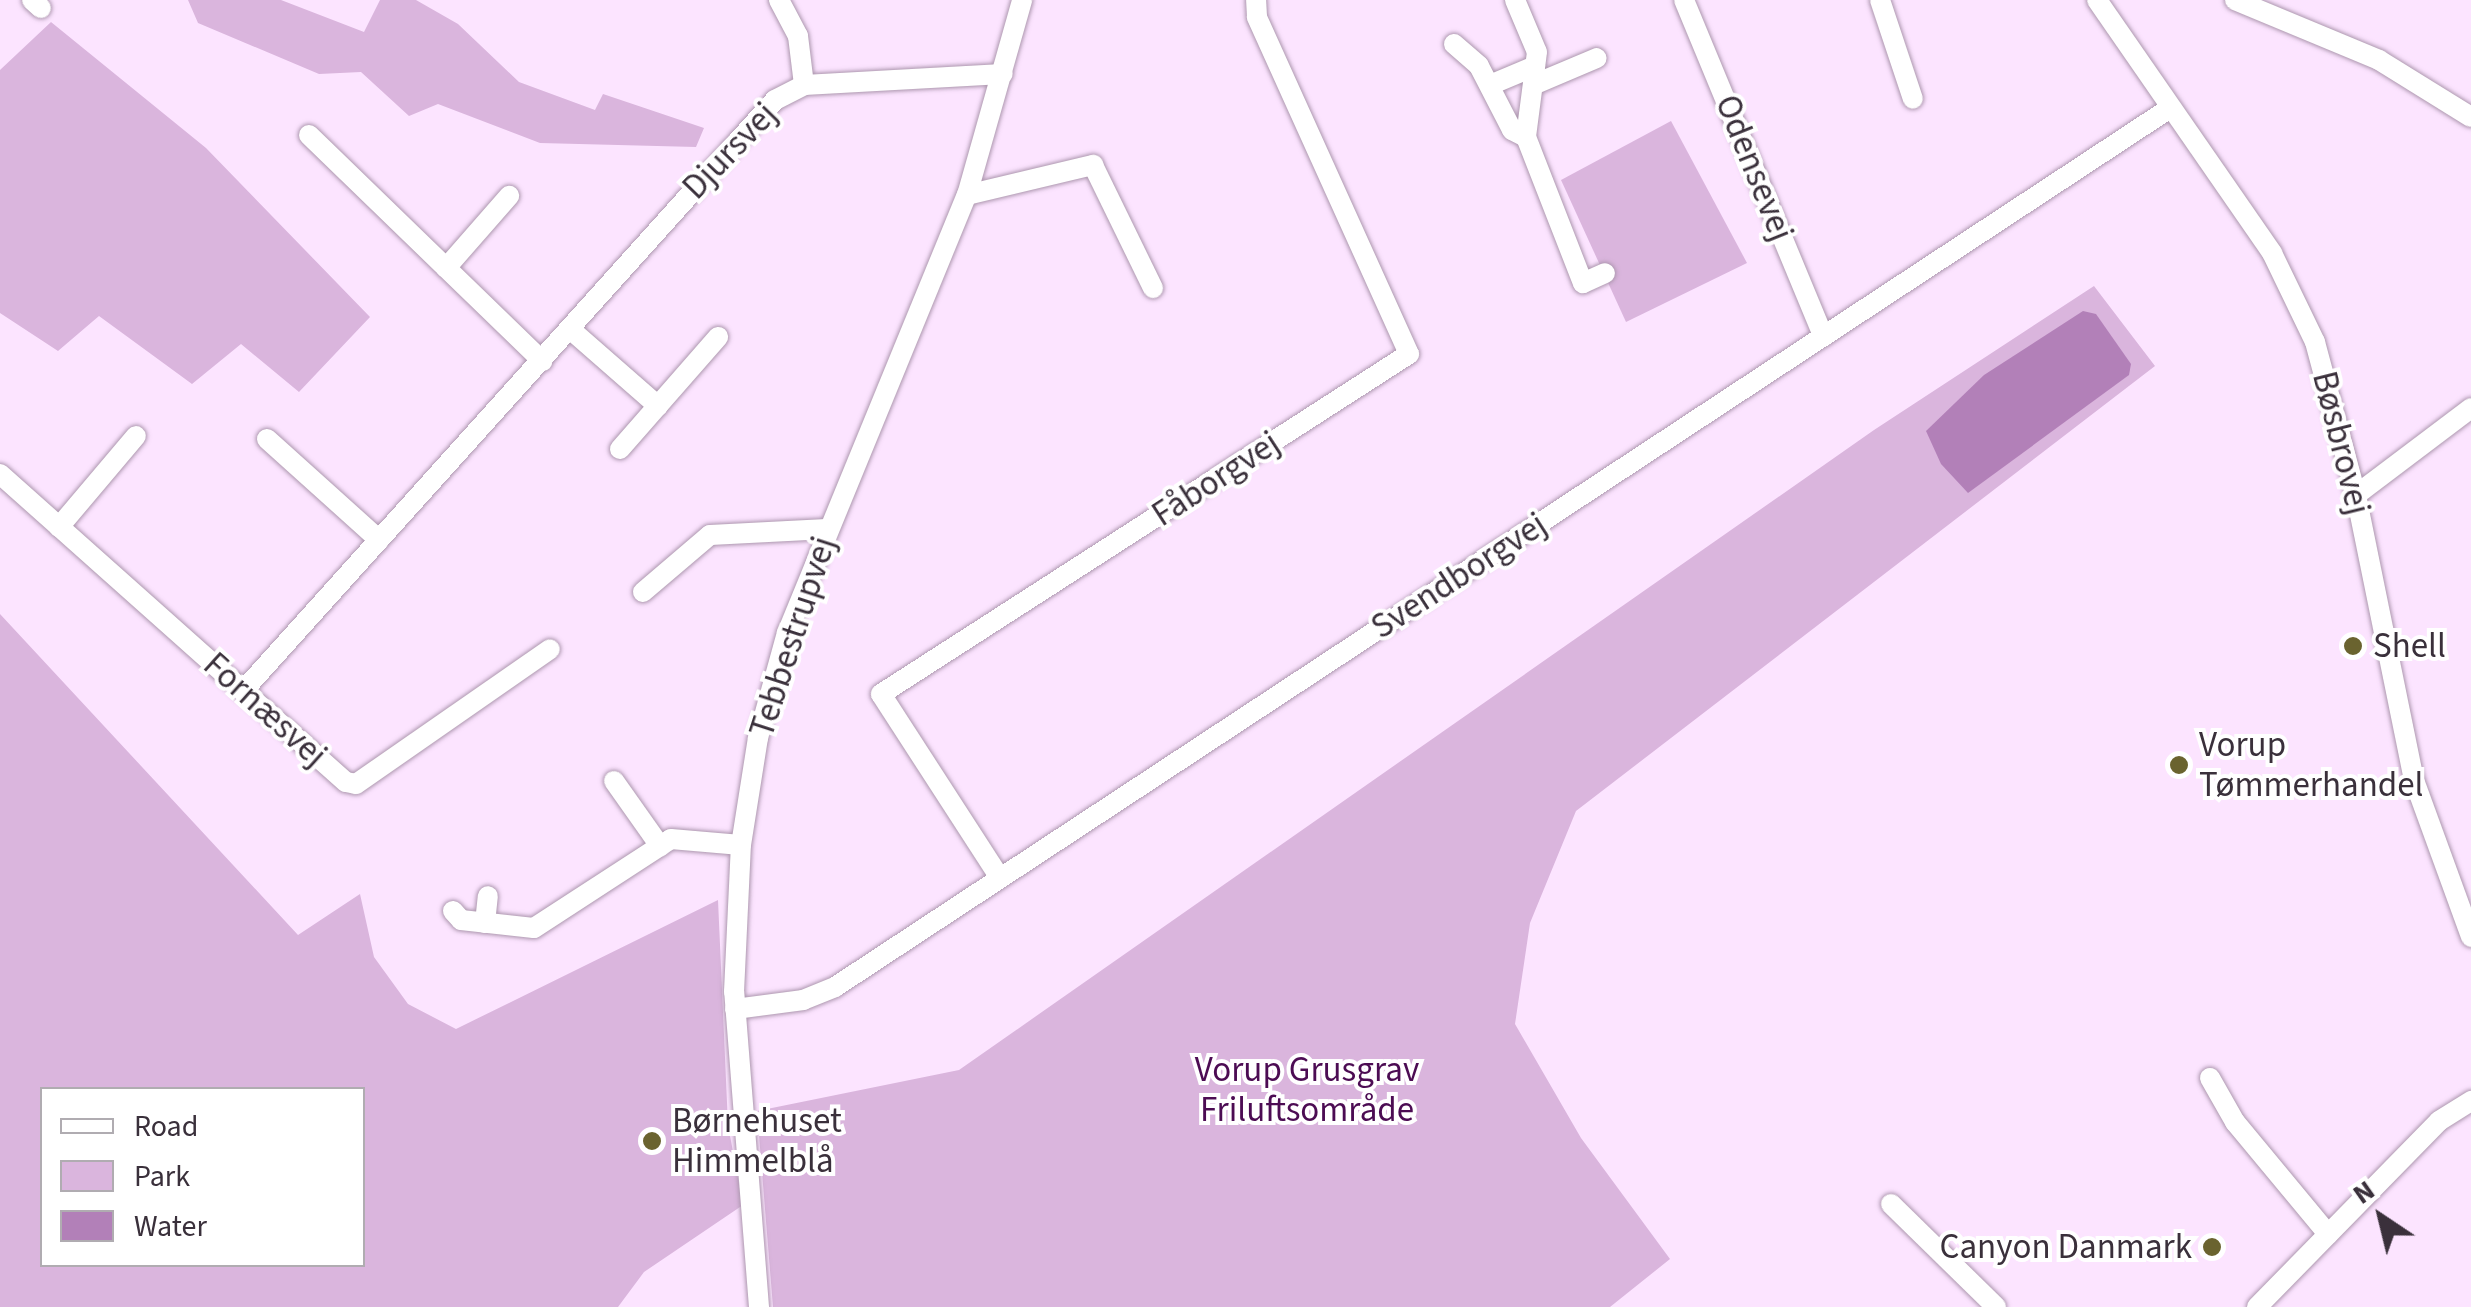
<!DOCTYPE html>
<meta charset="utf-8">
<style>
body{margin:0}
#map{position:relative;width:2471px;height:1307px;overflow:hidden;background:#fce4ff;font-family:"Source Sans 3",sans-serif}
div>[style]{position:absolute}
.green>*{inset:0;background:#dab5dd}
.water>*{inset:0;background:#b280b8}
.roads{filter:drop-shadow(0 0 2px #ad97af) drop-shadow(0 0 2px #ad97af)}
.minor>*{height:20px;margin:-10px;padding:0 10px;transform-origin:10px;border-radius:10px;background:#fff}
.dots>*{width:28px;height:28px;translate:-50% -50%;box-sizing:border-box;border:5px solid #fff;border-radius:50%}
span{translate:-50% -50%;white-space:nowrap;text-align:center;line-height:1.15;-webkit-text-stroke:8px #fff;paint-order:stroke}
.street-label{font-size:35px;color:#3a303b}
.poi-label{font-size:35px;color:#3a303b}
.left{translate:0 -50%;text-align:left}
.right{translate:-100% -50%;text-align:right}
.park-label{font-size:35px;color:#4c0c53}
.legend{position:absolute;left:40px;top:1087px;width:325px;height:180px;box-sizing:border-box;background:#fff;border:2px solid #b0acb1;margin:0;padding:12px 18px;list-style:none;font-size:30px;color:#3a303b}
.legend li{display:flex;align-items:center;gap:20px;height:50px}
.legend b{width:50px;border:2px solid #b0acb1}
.north{position:absolute;left:2331px;top:1167px;width:100px;height:100px;-webkit-text-stroke:8px #fff;paint-order:stroke;rotate:325deg;font-size:28px;font-weight:700;line-height:40px;text-align:center;color:#3a303b}
.north::after{content:'';display:block;margin:auto;width:35px;height:45px;background:#3a303b;clip-path:polygon(50% 0,100% 100%,50% 72%,0 100%)}
</style>
<div id="map">
<div class="green">
<i style="clip-path:polygon(188px 0,281px 0,364px 32px,380px 0,416px 0,458px 24px,519px 82px,595px 110px,603px 94px,704px 128px,696px 147px,540px 143px,438px 104px,409px 116px,361px 72px,319px 74px,198px 23px)"></i>
<i style="clip-path:polygon(51px 22px,206px 148px,370px 317px,299px 392px,241px 344px,192px 384px,99px 316px,58px 351px,0 313px,0 70px)"></i>
<i style="clip-path:polygon(1671px 121px,1747px 263px,1626px 322px,1561px 180px)"></i>
<i style="clip-path:polygon(2094px 286px,2155px 366px,1576px 811px,1530px 923px,1515px 1024px,1581px 1138px,1670px 1259px,1610px 1307px,773px 1307px,757px 1111px,959px 1070px,1874px 430px)"></i>
<i style="clip-path:polygon(evenodd,0 614px,298px 935px,360px 894px,374px 957px,408px 1004px,456px 1029px,718px 900px,728px 1125px,743px 1205px,644px 1272px,618px 1307px,0 1307px,0 614px,42px 1090px,362px 1090px,362px 1264px,42px 1264px,42px 1090px)"></i>
</div>
<div class="water">
<i style="clip-path:polygon(2083px 311px,2096px 314px,2131px 364px,2129px 375px,1968px 493px,1941px 464px,1926px 431px,1984px 375px)"></i>
</div>
<div class="roads">
<div class="minor">
<i style="left:32px;top:0;width:12px;rotate:42deg"></i>
<i style="left:779px;top:0;width:41px;rotate:62.2deg"></i>
<i style="left:798px;top:36px;width:49px;rotate:83deg"></i>
<i style="left:1515px;top:0;width:56px;rotate:67.1deg"></i>
<i style="left:1537px;top:52px;width:86px;rotate:97.4deg"></i>
<i style="left:1526px;top:137px;width:157px;rotate:68.7deg"></i>
<i style="left:1583px;top:283px;width:24px;rotate:-24deg"></i>
<i style="left:1684px;top:0;width:364px;rotate:67.5deg"></i>
<i style="left:1880px;top:0;width:104px;rotate:71.6deg"></i>
<i style="left:2097px;top:0;width:308px;rotate:55.3deg"></i>
<i style="left:2272px;top:253px;width:99px;rotate:64.2deg"></i>
<i style="left:2315px;top:342px;width:158px;rotate:75deg"></i>
<i style="left:2356px;top:495px;width:291px;rotate:78.5deg"></i>
<i style="left:2414px;top:780px;width:167px;rotate:70deg"></i>
<i style="left:2235px;top:0;width:156px;rotate:22.6deg"></i>
<i style="left:2379px;top:60px;width:108px;rotate:31.8deg"></i>
<i style="left:1454px;top:44px;width:33px;rotate:41deg"></i>
<i style="left:1479px;top:66px;width:72px;rotate:62.7deg"></i>
<i style="left:1512px;top:130px;width:16px;rotate:27deg"></i>
<i style="left:1490px;top:85px;width:49px;rotate:-22.9deg"></i>
<i style="left:1533px;top:85px;width:69px;rotate:-22.9deg"></i>
<i style="left:309px;top:135px;width:325px;rotate:44.1deg"></i>
<i style="left:967px;top:195px;width:130px;rotate:-13.4deg"></i>
<i style="left:1093px;top:165px;width:137px;rotate:64deg"></i>
<i style="left:446px;top:268px;width:96px;rotate:-48.8deg"></i>
<i style="left:570px;top:329px;width:117px;rotate:41.2deg"></i>
<i style="left:267px;top:439px;width:151px;rotate:42deg"></i>
<i style="left:620px;top:449px;width:149px;rotate:-48.8deg"></i>
<i style="left:0;top:474px;width:463px;rotate:41.7deg"></i>
<i style="left:346px;top:782px;width:10px;rotate:11deg"></i>
<i style="left:356px;top:784px;width:236px;rotate:-34.8deg"></i>
<i style="left:2356px;top:495px;width:144px;rotate:-37.1deg"></i>
<i style="left:59px;top:527px;width:119px;rotate:-49.8deg"></i>
<i style="left:643px;top:592px;width:88px;rotate:-40.4deg"></i>
<i style="left:710px;top:535px;width:117px;rotate:-2.9deg"></i>
<i style="left:243px;top:691px;width:795px;rotate:-48.01deg"></i>
<i style="left:775px;top:100px;width:33px;rotate:-27deg"></i>
<i style="left:804px;top:85px;width:199px;rotate:-3.2deg"></i>
<i style="left:614px;top:781px;width:80px;rotate:54.7deg"></i>
<i style="left:1000px;top:878px;width:219px;rotate:-122.9deg"></i>
<i style="left:881px;top:694px;width:628px;rotate:-32.78deg"></i>
<i style="left:1409px;top:354px;width:370px;rotate:-114.3deg"></i>
<i style="left:1257px;top:17px;width:17px;rotate:-93deg"></i>
<i style="left:453px;top:911px;width:12px;rotate:48deg"></i>
<i style="left:461px;top:920px;width:73px;rotate:6.3deg"></i>
<i style="left:534px;top:928px;width:163px;rotate:-33deg"></i>
<i style="left:671px;top:839px;width:70px;rotate:4.9deg"></i>
<i style="left:485px;top:923px;width:27px;rotate:-84deg"></i>
<i style="left:735px;top:1009px;width:69px;rotate:-7.5deg"></i>
<i style="left:803px;top:1000px;width:35px;rotate:-22deg"></i>
<i style="left:835px;top:987px;width:1598px;rotate:-33.36deg"></i>
<i style="left:2210px;top:1078px;width:51px;rotate:60.4deg"></i>
<i style="left:2235px;top:1122px;width:146px;rotate:50.3deg"></i>
<i style="left:1891px;top:1204px;width:147px;rotate:44.4deg"></i>
<i style="left:759px;top:1307px;width:316px;rotate:-94.5deg"></i>
<i style="left:734px;top:992px;width:147px;rotate:-87.3deg"></i>
<i style="left:741px;top:845px;width:108px;rotate:-81deg"></i>
<i style="left:758px;top:738px;width:109px;rotate:-74.6deg"></i>
<i style="left:787px;top:633px;width:474px;rotate:-67.7deg"></i>
<i style="left:967px;top:195px;width:203px;rotate:-74.2deg"></i>
<i style="left:2257px;top:1307px;width:260px;rotate:-45.6deg"></i>
<i style="left:2439px;top:1121px;width:38px;rotate:-32deg"></i>
</div>
</div>
<div class="dots">
<i style="left:2353px;top:646px;background:#6a632f"></i>
<i style="left:2179px;top:765px;background:#6a632f"></i>
<i style="left:652px;top:1141px;background:#6a632f"></i>
<i style="left:2212px;top:1247px;background:#6a632f"></i>
</div>
<div class="street-label">
<span style="left:730px;top:151px;rotate:-46deg">Djursvej</span>
<span style="left:1754px;top:168px;rotate:68deg">Odensevej</span>
<span style="left:2341px;top:443px;rotate:76deg">Bøsbrovej</span>
<span style="left:1216px;top:479px;rotate:-33deg">Fåborgvej</span>
<span style="left:1459px;top:576px;rotate:-33deg">Svendborgvej</span>
<span style="left:793px;top:637px;rotate:-72deg">Tebbestrupvej</span>
<span style="left:265px;top:710px;rotate:42deg">Fornæsvej</span>
</div>
<div class="poi-label">
<span class="left" style="left:2373px;top:646px">Shell</span>
<span class="left" style="left:2199px;top:765px">Vorup<br>Tømmerhandel</span>
<span class="left" style="left:672px;top:1141px">Børnehuset<br>Himmelblå</span>
<span class="right" style="left:2192px;top:1247px">Canyon Danmark</span>
</div>
<div class="park-label">
<span style="left:1307px;top:1090px">Vorup Grusgrav<br>Friluftsområde</span>
</div>
<ul class="legend">
<li><b style="height:12px;background:#fff"></b>Road</li>
<li><b style="height:28px;background:#dab5dd"></b>Park</li>
<li><b style="height:28px;background:#b280b8"></b>Water</li>
</ul>
<div class="north">N</div>
</div>
